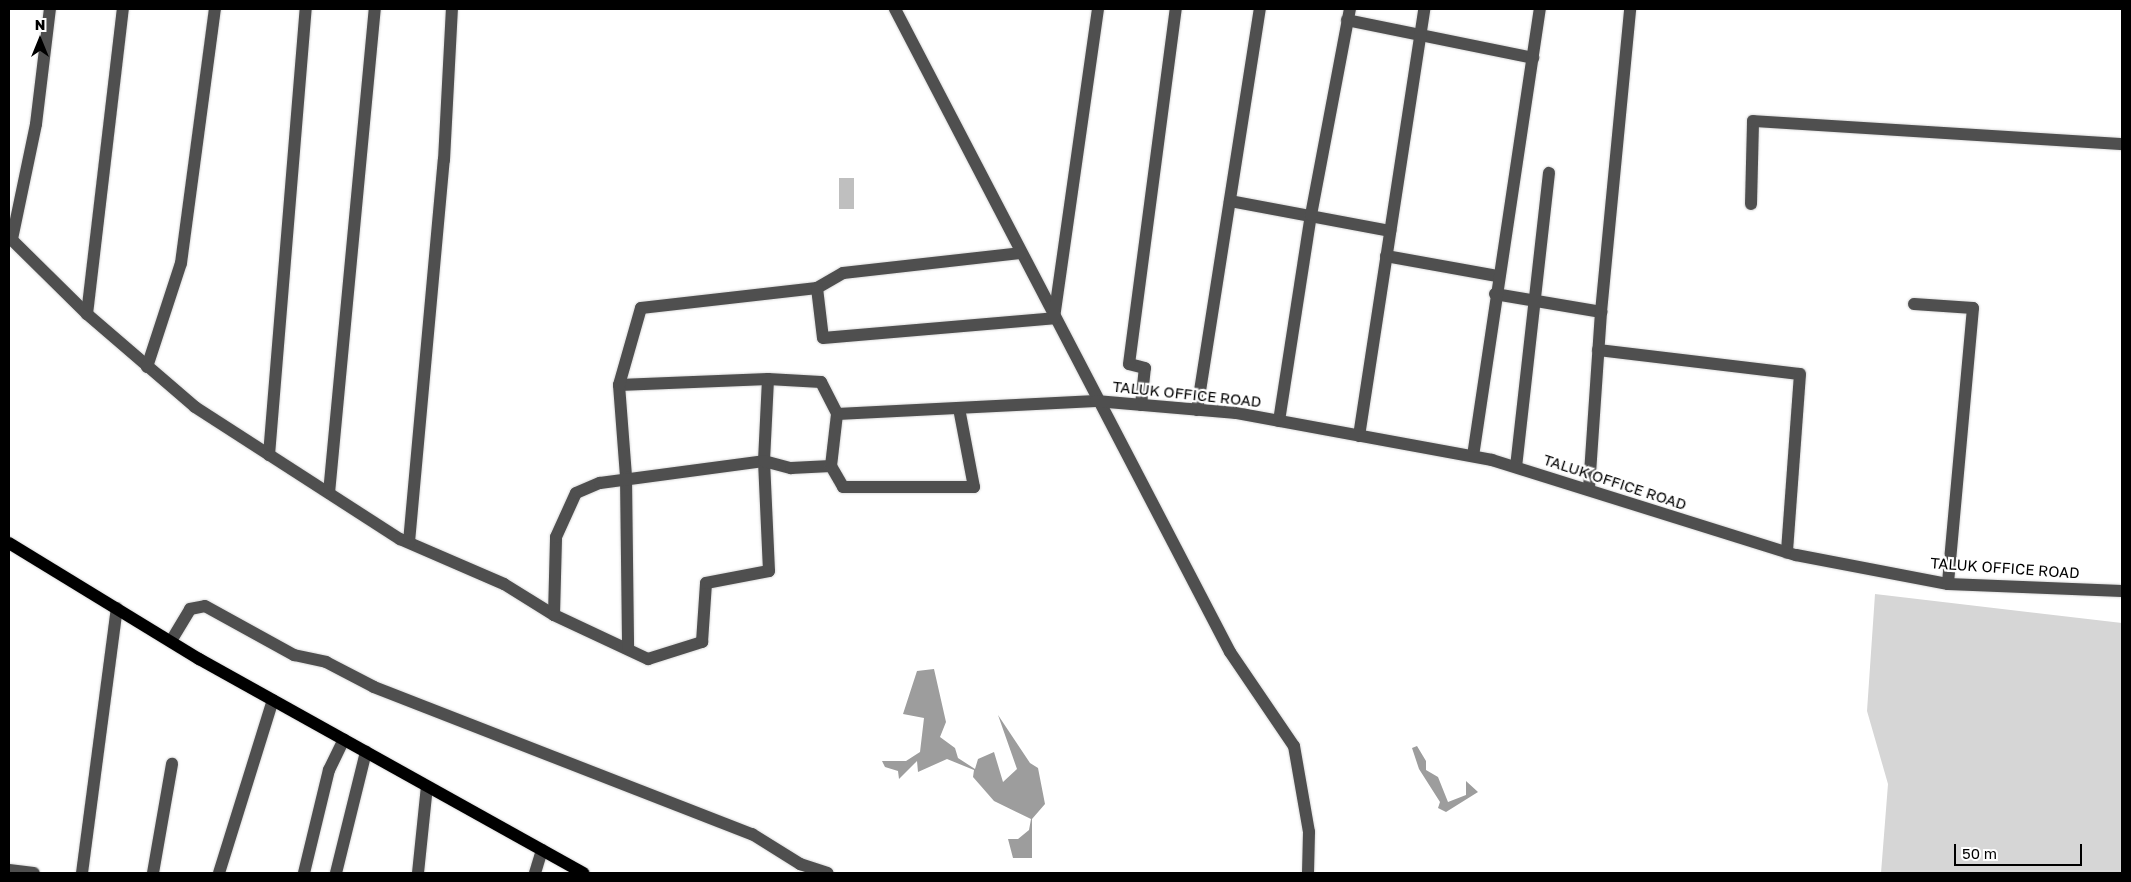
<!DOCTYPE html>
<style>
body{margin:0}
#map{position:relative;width:2131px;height:882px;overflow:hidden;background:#fff;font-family:"Golos Text",sans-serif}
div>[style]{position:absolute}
.green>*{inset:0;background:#d6d6d6}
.water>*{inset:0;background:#9d9d9d}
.building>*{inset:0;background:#bfbfbf}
.roads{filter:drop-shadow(0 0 1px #dbdbdb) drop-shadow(0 0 1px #dbdbdb)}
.minor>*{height:12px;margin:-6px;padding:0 6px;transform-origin:6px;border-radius:6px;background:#4f4f4f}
.major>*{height:12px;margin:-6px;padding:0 6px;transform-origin:6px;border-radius:6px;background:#000}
span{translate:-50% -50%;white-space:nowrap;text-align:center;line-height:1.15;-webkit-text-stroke:4.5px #fff;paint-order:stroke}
.street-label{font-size:15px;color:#000}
.frame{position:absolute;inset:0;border:10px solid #000;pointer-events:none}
.north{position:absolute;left:15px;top:15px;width:50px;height:50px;-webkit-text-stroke:4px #fff;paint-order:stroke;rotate:0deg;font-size:14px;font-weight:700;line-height:20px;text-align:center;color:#000}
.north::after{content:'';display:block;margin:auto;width:18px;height:22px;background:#000;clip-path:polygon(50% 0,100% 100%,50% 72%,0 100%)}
.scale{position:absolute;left:1954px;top:844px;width:128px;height:22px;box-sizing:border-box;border:2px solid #000;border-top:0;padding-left:6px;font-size:15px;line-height:18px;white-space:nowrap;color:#000;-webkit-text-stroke:4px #fff;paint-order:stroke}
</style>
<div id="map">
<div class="green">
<i style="clip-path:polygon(1875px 594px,2122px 623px,2122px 873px,1881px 873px,1888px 784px,1867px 711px)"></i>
</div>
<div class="water">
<i style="clip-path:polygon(934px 669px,946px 722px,940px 737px,955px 748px,958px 758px,975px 769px,978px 759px,994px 752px,1003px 782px,1017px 769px,998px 715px,1030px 763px,1038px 768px,1045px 804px,1032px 819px,1032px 858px,1013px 858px,1008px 839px,1018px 839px,1029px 830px,1031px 819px,994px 801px,973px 777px,974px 770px,947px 759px,918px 772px,917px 761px,899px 779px,898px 771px,885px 767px,882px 761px,906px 761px,920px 752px,924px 718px,903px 714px,917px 671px)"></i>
<i style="clip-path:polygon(1417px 746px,1426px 761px,1426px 770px,1438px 777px,1448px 802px,1466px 795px,1466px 781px,1478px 792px,1446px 812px,1438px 808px,1440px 802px,1419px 769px,1412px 748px)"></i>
</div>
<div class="building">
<i style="clip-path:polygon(839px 178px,854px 178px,854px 209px,839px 209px)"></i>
</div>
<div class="roads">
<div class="minor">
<i style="left:895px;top:9px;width:725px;rotate:62.48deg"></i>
<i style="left:1230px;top:652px;width:114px;rotate:55.8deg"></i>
<i style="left:1294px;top:746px;width:87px;rotate:80.1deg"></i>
<i style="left:1309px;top:832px;width:41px;rotate:91.4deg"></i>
<i style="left:1347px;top:20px;width:190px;rotate:11.5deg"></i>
<i style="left:1230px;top:201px;width:163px;rotate:10.6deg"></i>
<i style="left:1751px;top:204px;width:83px;rotate:-88.6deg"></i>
<i style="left:1753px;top:121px;width:370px;rotate:3.6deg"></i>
<i style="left:9px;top:237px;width:110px;rotate:44.6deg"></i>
<i style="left:87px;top:314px;width:143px;rotate:40.7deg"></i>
<i style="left:195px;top:407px;width:244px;rotate:32.8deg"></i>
<i style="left:400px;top:539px;width:113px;rotate:23.4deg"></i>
<i style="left:504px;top:584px;width:59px;rotate:31.8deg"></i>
<i style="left:554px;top:615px;width:104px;rotate:25.1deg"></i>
<i style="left:648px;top:659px;width:57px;rotate:-17.5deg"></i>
<i style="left:702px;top:642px;width:59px;rotate:-86.1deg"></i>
<i style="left:706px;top:583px;width:64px;rotate:-10.8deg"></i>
<i style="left:769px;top:571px;width:110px;rotate:-92.6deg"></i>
<i style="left:764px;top:461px;width:82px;rotate:-87.2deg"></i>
<i style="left:768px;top:379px;width:149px;rotate:177.7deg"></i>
<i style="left:619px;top:385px;width:92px;rotate:85.6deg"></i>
<i style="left:626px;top:477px;width:170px;rotate:89.3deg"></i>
<i style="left:12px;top:239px;width:117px;rotate:-78.2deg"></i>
<i style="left:36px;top:124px;width:116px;rotate:-83.1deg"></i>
<i style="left:1386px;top:256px;width:113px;rotate:10.2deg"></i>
<i style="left:817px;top:288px;width:30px;rotate:-30deg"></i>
<i style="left:843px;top:273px;width:178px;rotate:-6.4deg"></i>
<i style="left:1495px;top:294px;width:108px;rotate:9.6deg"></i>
<i style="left:1601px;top:312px;width:178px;rotate:93.9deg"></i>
<i style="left:1914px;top:304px;width:59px;rotate:3.9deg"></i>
<i style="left:1973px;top:308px;width:277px;rotate:95.2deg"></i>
<i style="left:1601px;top:312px;width:304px;rotate:-84.5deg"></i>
<i style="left:87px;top:314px;width:307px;rotate:-83.3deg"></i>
<i style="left:1598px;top:350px;width:203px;rotate:6.8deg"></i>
<i style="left:1800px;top:374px;width:179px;rotate:94.2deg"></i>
<i style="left:147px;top:367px;width:109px;rotate:-71.9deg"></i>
<i style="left:181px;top:263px;width:256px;rotate:-82.4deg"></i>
<i style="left:768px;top:379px;width:53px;rotate:3.2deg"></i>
<i style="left:821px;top:382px;width:36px;rotate:63deg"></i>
<i style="left:619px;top:385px;width:80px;rotate:-74.1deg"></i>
<i style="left:641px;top:308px;width:177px;rotate:-6.5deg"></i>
<i style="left:817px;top:288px;width:50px;rotate:83.2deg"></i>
<i style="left:823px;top:338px;width:232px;rotate:-4.9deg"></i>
<i style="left:1054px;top:318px;width:312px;rotate:-81.9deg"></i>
<i style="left:1141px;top:405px;width:37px;rotate:-84deg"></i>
<i style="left:1145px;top:368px;width:16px;rotate:-166deg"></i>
<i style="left:1129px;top:364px;width:358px;rotate:-82.5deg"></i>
<i style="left:1197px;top:410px;width:406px;rotate:-81.1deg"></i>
<i style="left:1279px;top:421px;width:208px;rotate:-81.2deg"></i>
<i style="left:1311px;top:215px;width:210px;rotate:-79.3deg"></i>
<i style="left:1359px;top:436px;width:432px;rotate:-81.3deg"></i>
<i style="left:269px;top:455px;width:448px;rotate:-85.3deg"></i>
<i style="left:1473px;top:456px;width:452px;rotate:-81.5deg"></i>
<i style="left:831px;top:466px;width:24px;rotate:60deg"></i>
<i style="left:843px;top:487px;width:131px"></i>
<i style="left:974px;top:487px;width:80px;rotate:-100.8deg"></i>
<i style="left:1516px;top:467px;width:296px;rotate:-83.6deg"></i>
<i style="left:329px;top:493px;width:486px;rotate:-84.6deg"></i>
<i style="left:409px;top:542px;width:384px;rotate:-84.8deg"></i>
<i style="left:444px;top:160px;width:151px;rotate:-87deg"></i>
<i style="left:554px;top:615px;width:78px;rotate:-88.5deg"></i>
<i style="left:556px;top:537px;width:48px;rotate:-65.6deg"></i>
<i style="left:576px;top:493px;width:26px;rotate:-23deg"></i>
<i style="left:600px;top:483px;width:165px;rotate:-7.6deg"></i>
<i style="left:764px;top:461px;width:28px;rotate:15deg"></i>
<i style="left:791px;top:468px;width:40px;rotate:-2.9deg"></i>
<i style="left:831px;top:466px;width:52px;rotate:-83.4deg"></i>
<i style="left:837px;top:414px;width:259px;rotate:-2.9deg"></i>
<i style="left:1096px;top:401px;width:141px;rotate:4.9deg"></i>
<i style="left:1236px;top:413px;width:260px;rotate:10.4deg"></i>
<i style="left:1492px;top:460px;width:318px;rotate:17.4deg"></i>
<i style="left:1796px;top:555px;width:155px;rotate:10.8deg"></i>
<i style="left:1948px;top:584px;width:174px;rotate:2.3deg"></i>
<i style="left:171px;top:641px;width:37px;rotate:-59deg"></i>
<i style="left:190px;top:609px;width:15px;rotate:-11deg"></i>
<i style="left:205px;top:606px;width:102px;rotate:28.8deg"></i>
<i style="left:294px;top:655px;width:33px;rotate:12deg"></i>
<i style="left:326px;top:662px;width:54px;rotate:27.5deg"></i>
<i style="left:374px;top:687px;width:406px;rotate:21.3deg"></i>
<i style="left:752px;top:834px;width:57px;rotate:32deg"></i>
<i style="left:800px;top:864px;width:29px;rotate:18deg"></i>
<i style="left:9px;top:870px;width:25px;rotate:7deg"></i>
<i style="left:82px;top:873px;width:267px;rotate:-82.5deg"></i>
<i style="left:153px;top:873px;width:111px;rotate:-80.1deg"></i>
<i style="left:219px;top:873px;width:181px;rotate:-72.7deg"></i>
<i style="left:304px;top:873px;width:106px;rotate:-76.4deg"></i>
<i style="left:329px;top:770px;width:34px;rotate:-64deg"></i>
<i style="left:336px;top:873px;width:125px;rotate:-76.1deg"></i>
<i style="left:418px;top:873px;width:87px;rotate:-84.1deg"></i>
<i style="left:535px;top:873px;width:24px;rotate:-73deg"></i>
</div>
<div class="major">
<i style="left:9px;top:543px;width:223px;rotate:31.4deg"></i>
<i style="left:199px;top:659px;width:440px;rotate:29.1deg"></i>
</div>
</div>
<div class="street-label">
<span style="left:1187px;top:394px;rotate:6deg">TALUK OFFICE ROAD</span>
<span style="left:1615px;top:482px;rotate:18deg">TALUK OFFICE ROAD</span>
<span style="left:2005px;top:568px;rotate:4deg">TALUK OFFICE ROAD</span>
</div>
<div class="frame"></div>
<div class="north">N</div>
<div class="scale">50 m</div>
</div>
